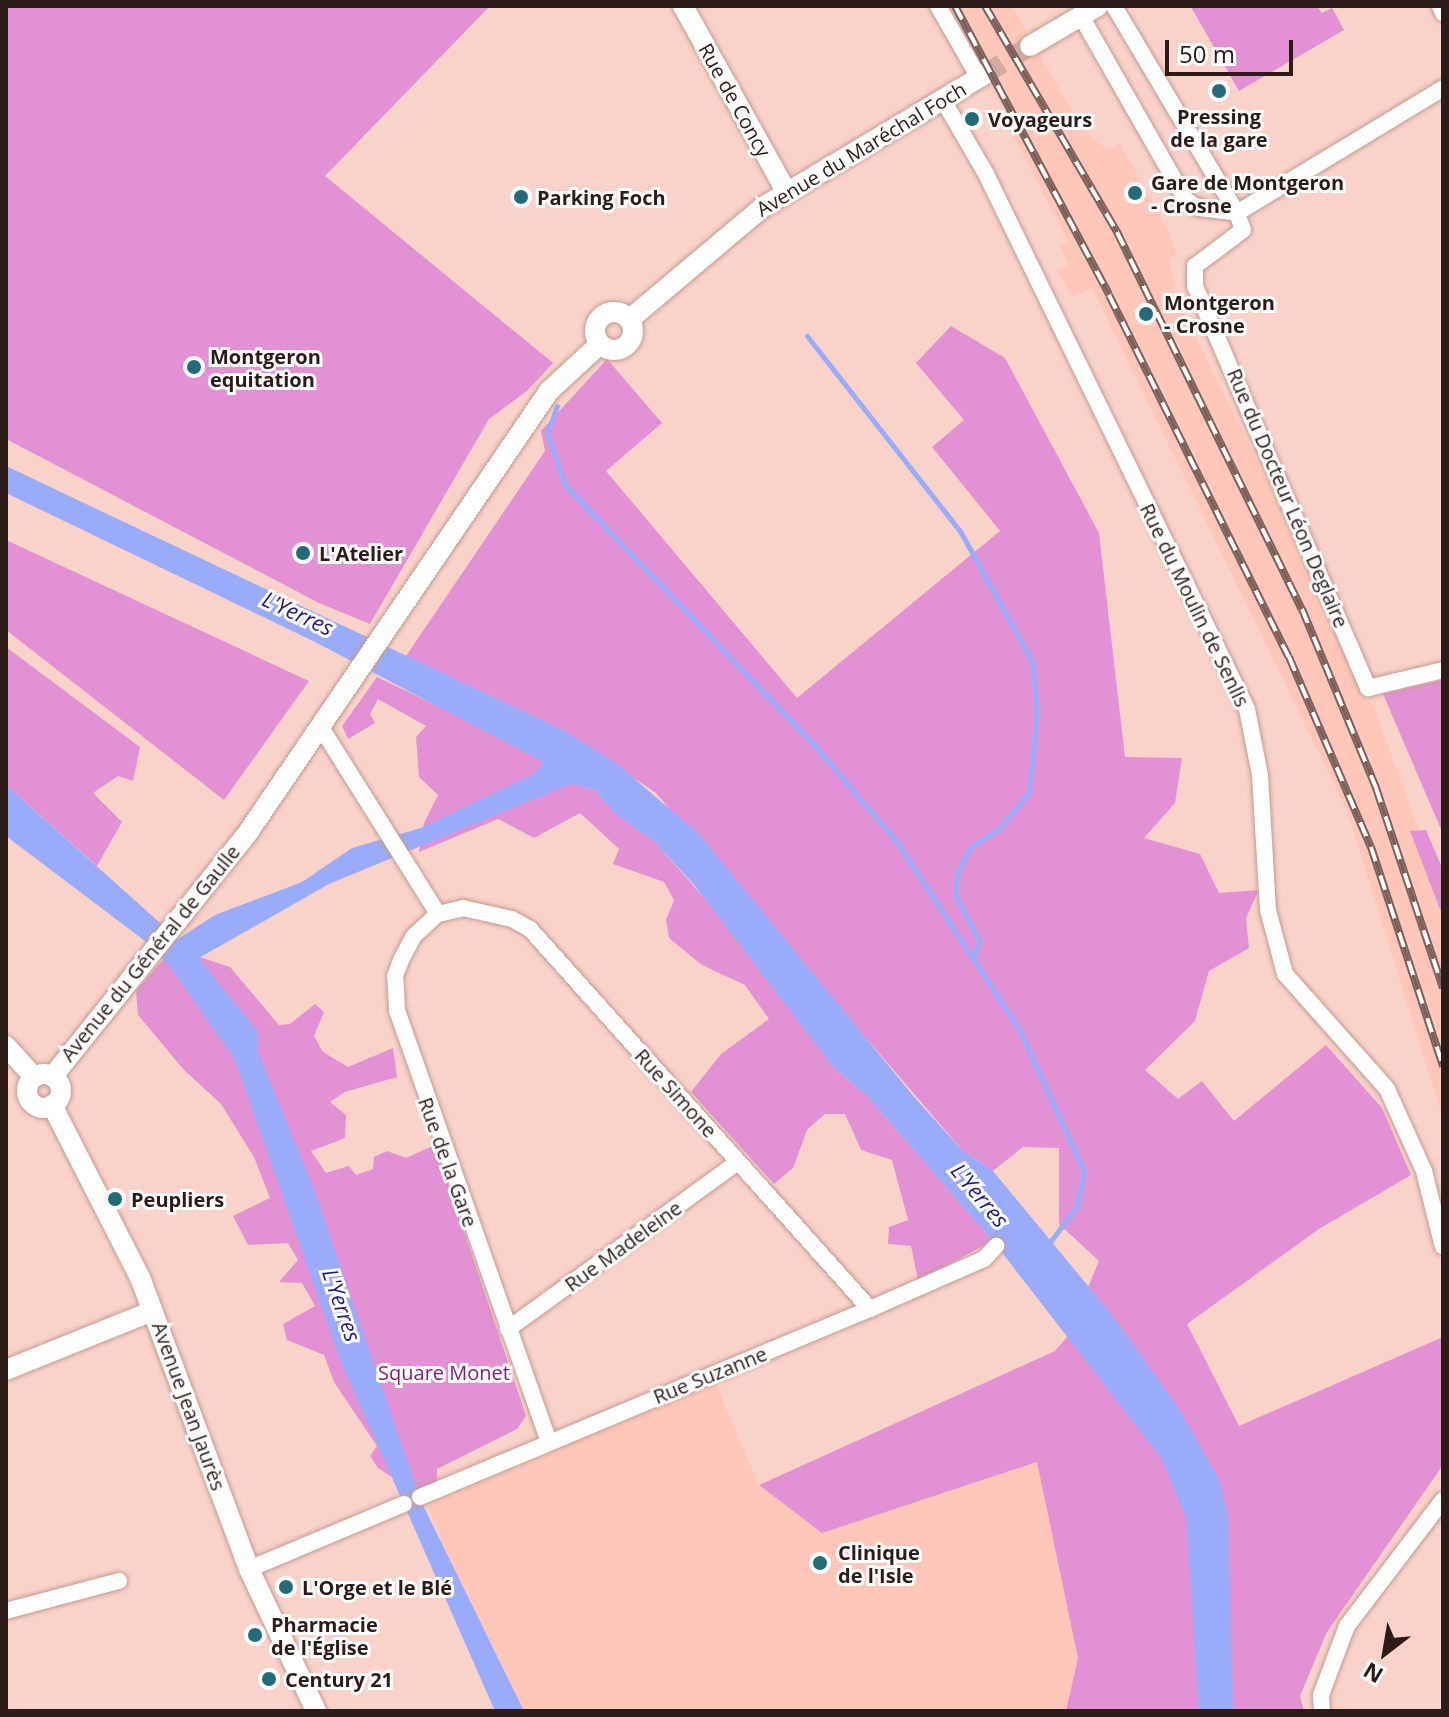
<!DOCTYPE html>
<meta charset="utf-8">
<style>
body{margin:0}
#map{position:relative;width:1449px;height:1717px;overflow:hidden;background:#f9d3ca;font-family:"Open Sans",sans-serif}
div>[style]{position:absolute}
.built>*{inset:0;background:#ffc7ba}
.green>*{inset:0;background:#e291d4}
.water>*{inset:0;background:#9aacf9}
.stream>*{height:5px;margin:-2.5px;padding:0 2.5px;transform-origin:2.5px;border-radius:2.5px;background:#9aacf9}
.tertiary-tunnel>*{height:20px;margin-top:-10px;transform-origin:0;background:repeating-linear-gradient(90deg,#d0aea6 0 20px,transparent 0 30px)}
.roads{filter:drop-shadow(0 0 2px #c79a90) drop-shadow(0 0 2px #c79a90)}
.minor>*{height:16px;margin:-8px;padding:0 8px;transform-origin:8px;border-radius:8px;background:#fff}
.tertiary>*{height:20px;margin:-10px;padding:0 10px;transform-origin:10px;border-radius:10px;background:#fff}
.tertiary>.ring{margin:-10px;padding:0;box-sizing:content-box;background:none;border:20px solid #fff;border-radius:50%}
.rail>*{height:8px;margin-top:-4px;transform-origin:0;background:repeating-linear-gradient(90deg,#fefefe 0 15px,#7a615b 0 30px);box-sizing:border-box;border-block:2px solid #7a615b}
.dots>*{width:22px;height:22px;translate:-50% -50%;box-sizing:border-box;border:4px solid #fefefe;border-radius:50%}
span{translate:-50% -50%;white-space:nowrap;text-align:center;line-height:1.15;-webkit-text-stroke:6px #fefefe;paint-order:stroke}
.street-label{font-size:20px;color:#2c1b17}
.poi-label{font-size:20px;color:#2c1b17;font-weight:700}
.left{translate:0 -50%;text-align:left}
.park-label{font-size:20px;color:#841e79}
.water-label{font-size:22px;color:#1e1985;font-style:italic}
.frame{position:absolute;inset:0;border:8px solid #2c1b17;pointer-events:none}
.north{position:absolute;left:1345px;top:1613px;width:80px;height:80px;-webkit-text-stroke:6px #fefefe;paint-order:stroke;rotate:211deg;font-size:22px;font-weight:700;line-height:32px;text-align:center;color:#2c1b17}
.north::after{content:'';display:block;margin:auto;width:28px;height:36px;background:#2c1b17;clip-path:polygon(50% 0,100% 100%,50% 72%,0 100%)}
.scale{position:absolute;left:1165px;top:40px;width:128px;height:36px;box-sizing:border-box;border:4px solid #2c1b17;border-top:0;padding-left:10px;font-size:24px;line-height:28px;white-space:nowrap;color:#2c1b17;-webkit-text-stroke:6px #fefefe;paint-order:stroke}
</style>
<div id="map">
<div class="built">
<i style="clip-path:polygon(944px 6px,1012px 6px,1080px 125px,1106px 150px,1120px 143px,1169px 232px,1177px 255px,1169px 259px,1181px 307px,1290px 527px,1362px 698px,1373px 704px,1443px 896px,1443px 1119px,1347px 811px,1092px 288px,1072px 297px,1057px 270px,1068px 265px,1060px 246px,1068px 241px,1008px 126px,990px 81px)"></i>
<i style="clip-path:polygon(1076px 1363px,1199px 1711px,524px 1711px,477px 1623px,427px 1506px,716px 1384px,759px 1485px)"></i>
</div>
<div class="green">
<i style="clip-path:polygon(6px 6px,490px 6px,325px 176px,553px 363px,527px 391px,489px 419px,370px 624px,319px 603px,6px 439px)"></i>
<i style="clip-path:polygon(1317px 6px,1322px 13px,1332px 8px,1344px 30px,1239px 91px,1191px 7px)"></i>
<i style="clip-path:polygon(951px 326px,1005px 358px,1099px 533px,1125px 757px,1182px 758px,1175px 803px,1144px 838px,1200px 854px,1219px 893px,1259px 890px,1246px 918px,1249px 948px,1209px 971px,1195px 1021px,1145px 1070px,1178px 1099px,1202px 1081px,1234px 1121px,1326px 1045px,1382px 1108px,1411px 1175px,1319px 1229px,1187px 1324px,1239px 1426px,1443px 1337px,1443px 1465px,1327px 1632px,1300px 1696px,1304px 1711px,1066px 1711px,1078px 1658px,1037px 1462px,822px 1533px,759px 1485px,1055px 1351px,1067px 1337px,1099px 1261px,1059px 1224px,1059px 1148px,1023px 1147px,993px 1171px,963px 1151px,656px 793px,563px 730px,406px 656px,545px 451px,541px 431px,607px 359px,662px 423px,606px 471px,797px 698px,1000px 531px,932px 447px,964px 420px,916px 363px)"></i>
<i style="clip-path:polygon(6px 540px,309px 681px,224px 800px,6px 630px)"></i>
<i style="clip-path:polygon(6px 647px,140px 747px,133px 781px,118px 776px,93px 793px,122px 822px,97px 866px,6px 785px)"></i>
<i style="clip-path:polygon(377px 677px,469px 721px,543px 762px,571px 784px,595px 790px,613px 812px,656px 843px,741px 940px,834px 1068px,868px 1097px,993px 1241px,918px 1280px,911px 1246px,888px 1244px,889px 1227px,908px 1220px,892px 1160px,861px 1150px,845px 1114px,825px 1114px,807px 1130px,793px 1168px,774px 1184px,691px 1092px,721px 1054px,769px 1019px,745px 985px,702px 965px,669px 938px,666px 920px,674px 900px,664px 882px,613px 864px,619px 849px,580px 813px,534px 838px,498px 819px,419px 852px,424px 823px,438px 795px,419px 777px,416px 737px,426px 726px,378px 699px,370px 714px,375px 723px,348px 739px,342px 726px)"></i>
<i style="clip-path:polygon(1443px 680px,1443px 834px,1383px 694px)"></i>
<i style="clip-path:polygon(1426px 830px,1443px 870px,1443px 917px,1410px 831px)"></i>
<i style="clip-path:polygon(187px 953px,230px 967px,279px 1025px,290px 1024px,315px 1004px,324px 1012px,314px 1036px,323px 1052px,348px 1067px,393px 1048px,397px 1077px,345px 1092px,330px 1102px,346px 1115px,345px 1138px,311px 1151px,326px 1173px,349px 1166px,356px 1175px,373px 1169px,374px 1157px,387px 1151px,406px 1158px,435px 1145px,526px 1416px,517px 1429px,437px 1469px,437px 1487px,418px 1494px,378px 1468px,370px 1456px,377px 1446px,334px 1382px,324px 1355px,287px 1340px,283px 1324px,315px 1306px,302px 1283px,279px 1282px,298px 1260px,288px 1243px,248px 1245px,233px 1216px,270px 1198px,254px 1157px,221px 1104px,184px 1070px,138px 1015px,136px 991px,167px 955px)"></i>
</div>
<div class="water">
<i style="clip-path:polygon(6px 466px,563px 730px,616px 763px,699px 834px,915px 1098px,963px 1151px,993px 1171px,1113px 1316px,1179px 1409px,1219px 1479px,1228px 1516px,1233px 1711px,1199px 1711px,1186px 1518px,1162px 1459px,993px 1241px,868px 1097px,834px 1068px,695px 886px,656px 843px,613px 812px,595px 790px,571px 784px,329px 884px,199px 958px,258px 1032px,258px 1052px,314px 1189px,421px 1501px,524px 1711px,495px 1711px,341px 1362px,235px 1060px,171px 968px,145px 941px,6px 836px,6px 785px,178px 939px,215px 915px,302px 882px,352px 848px,421px 828px,534px 774px,543px 762px,317px 643px,6px 493px)"></i>
</div>
<div class="stream">
<i style="left:807px;top:336px;width:248px;rotate:51.9deg"></i>
<i style="left:960px;top:531px;width:149px;rotate:61deg"></i>
<i style="left:1032px;top:661px;width:52px;rotate:84.5deg"></i>
<i style="left:1037px;top:713px;width:79px;rotate:95.8deg"></i>
<i style="left:1029px;top:792px;width:49px;rotate:129.2deg"></i>
<i style="left:998px;top:830px;width:32px;rotate:148deg"></i>
<i style="left:971px;top:847px;width:26px;rotate:119deg"></i>
<i style="left:958px;top:870px;width:24px;rotate:97deg"></i>
<i style="left:955px;top:894px;width:52px;rotate:62.4deg"></i>
<i style="left:979px;top:940px;width:19px;rotate:108deg"></i>
<i style="left:557px;top:406px;width:29px;rotate:110deg"></i>
<i style="left:547px;top:433px;width:55px;rotate:70.9deg"></i>
<i style="left:565px;top:485px;width:360px;rotate:46.2deg"></i>
<i style="left:814px;top:745px;width:128px;rotate:49.4deg"></i>
<i style="left:897px;top:842px;width:223px;rotate:56.9deg"></i>
<i style="left:1019px;top:1029px;width:156px;rotate:65.4deg"></i>
<i style="left:1084px;top:1171px;width:36px;rotate:101deg"></i>
<i style="left:1077px;top:1206px;width:49px;rotate:126.6deg"></i>
</div>
<div class="tertiary-tunnel">
<i style="left:985px;top:74px;width:53px;rotate:-31.9deg"></i>
</div>
<div class="roads">
<div class="minor">
<i style="left:938px;top:6px;width:83px;rotate:60.3deg"></i>
<i style="left:1114px;top:6px;width:241px;rotate:59.3deg"></i>
<i style="left:1237px;top:213px;width:18px;rotate:71deg"></i>
<i style="left:1243px;top:230px;width:60px;rotate:143.1deg"></i>
<i style="left:1195px;top:266px;width:20px;rotate:90deg"></i>
<i style="left:1195px;top:286px;width:438px;rotate:66.7deg"></i>
<i style="left:1368px;top:688px;width:77px;rotate:-13.5deg"></i>
<i style="left:1440px;top:6px;width:8px;rotate:67deg"></i>
<i style="left:1081px;top:16px;width:212px;rotate:60.3deg"></i>
<i style="left:1186px;top:200px;width:15px;rotate:32deg"></i>
<i style="left:1199px;top:208px;width:38px;rotate:7deg"></i>
<i style="left:943px;top:100px;width:86px;rotate:59.8deg"></i>
<i style="left:986px;top:174px;width:595px;rotate:63.99deg"></i>
<i style="left:1247px;top:709px;width:67px;rotate:78.9deg"></i>
<i style="left:1260px;top:775px;width:135px;rotate:86.6deg"></i>
<i style="left:1268px;top:910px;width:66px;rotate:75.1deg"></i>
<i style="left:1285px;top:974px;width:154px;rotate:48.4deg"></i>
<i style="left:1387px;top:1089px;width:90px;rotate:65.7deg"></i>
<i style="left:1424px;top:1171px;width:78px;rotate:76deg"></i>
<i style="left:1237px;top:213px;width:241px;rotate:-31.2deg"></i>
<i style="left:322px;top:729px;width:218px;rotate:57.9deg"></i>
<i style="left:508px;top:1329px;width:284px;rotate:-36deg"></i>
<i style="left:549px;top:1442px;width:458px;rotate:-109.4deg"></i>
<i style="left:397px;top:1010px;width:34px;rotate:-93deg"></i>
<i style="left:395px;top:976px;width:17px;rotate:-69deg"></i>
<i style="left:401px;top:960px;width:27px;rotate:-62deg"></i>
<i style="left:414px;top:936px;width:33px;rotate:-43deg"></i>
<i style="left:438px;top:914px;width:26px;rotate:-13deg"></i>
<i style="left:463px;top:908px;width:50px;rotate:12.7deg"></i>
<i style="left:512px;top:919px;width:21px;rotate:29deg"></i>
<i style="left:530px;top:929px;width:510px;rotate:48.18deg"></i>
<i style="left:420px;top:1497px;width:488px;rotate:-22.7deg"></i>
<i style="left:870px;top:1309px;width:124px;rotate:-23.7deg"></i>
<i style="left:984px;top:1259px;width:18px;rotate:-47deg"></i>
<i style="left:249px;top:1569px;width:168px;rotate:-22.8deg"></i>
<i style="left:6px;top:1611px;width:117px;rotate:-14.9deg"></i>
<i style="left:1322px;top:1711px;width:16px;rotate:-94deg"></i>
<i style="left:1321px;top:1695px;width:74px;rotate:-69.4deg"></i>
<i style="left:1347px;top:1626px;width:158px;rotate:-52.7deg"></i>
</div>
<div class="tertiary">
<i style="left:683px;top:6px;width:214px;rotate:60.9deg"></i>
<i style="left:1030px;top:46px;width:79px;rotate:-30.5deg"></i>
<i class="ring" style="left:595px;top:312px;width:18px;height:18px"></i>
<i style="left:630px;top:319px;width:174px;rotate:-40.1deg"></i>
<i style="left:763px;top:207px;width:259px;rotate:-30.9deg"></i>
<i style="left:6px;top:1046px;width:42px;rotate:47.9deg"></i>
<i class="ring" style="left:27px;top:1074px;width:14px;height:14px"></i>
<i style="left:53px;top:1076px;width:314px;rotate:-51.3deg"></i>
<i style="left:249px;top:831px;width:533px;rotate:-55.71deg"></i>
<i style="left:549px;top:391px;width:69px;rotate:-42.7deg"></i>
<i style="left:52px;top:1105px;width:196px;rotate:63deg"></i>
<i style="left:141px;top:1280px;width:309px;rotate:69.5deg"></i>
<i style="left:249px;top:1569px;width:157px;rotate:64.7deg"></i>
<i style="left:6px;top:1370px;width:158px;rotate:-21.9deg"></i>
</div>
</div>
<div class="rail">
<i style="left:955px;top:6px;width:327px;rotate:61.9deg"></i>
<i style="left:1109px;top:295px;width:404px;rotate:63.6deg"></i>
<i style="left:1289px;top:657px;width:207px;rotate:66.7deg"></i>
<i style="left:1371px;top:847px;width:231px;rotate:71.8deg"></i>
<i style="left:985px;top:6px;width:262px;rotate:59.7deg"></i>
<i style="left:1117px;top:232px;width:420px;rotate:63.9deg"></i>
<i style="left:1302px;top:609px;width:194px;rotate:67.5deg"></i>
<i style="left:1376px;top:788px;width:211px;rotate:71.5deg"></i>
</div>
<div class="dots">
<i style="left:1219px;top:91px;background:#246b79"></i>
<i style="left:972px;top:119px;background:#246b79"></i>
<i style="left:1135px;top:193px;background:#246b79"></i>
<i style="left:521px;top:197px;background:#246b79"></i>
<i style="left:1146px;top:314px;background:#246b79"></i>
<i style="left:194px;top:367px;background:#246b79"></i>
<i style="left:303px;top:553px;background:#246b79"></i>
<i style="left:115px;top:1199px;background:#246b79"></i>
<i style="left:820px;top:1563px;background:#246b79"></i>
<i style="left:286px;top:1587px;background:#246b79"></i>
<i style="left:255px;top:1635px;background:#246b79"></i>
<i style="left:269px;top:1679px;background:#246b79"></i>
</div>
<div class="street-label">
<span style="left:735px;top:100px;rotate:61deg">Rue de Concy</span>
<span style="left:861px;top:149px;rotate:-31deg">Avenue du Maréchal Foch</span>
<span style="left:1288px;top:498px;rotate:67deg">Rue du Docteur Léon Deglaire</span>
<span style="left:1195px;top:605px;rotate:64deg">Rue du Moulin de Senlis</span>
<span style="left:150px;top:953px;rotate:-51deg">Avenue du Général de Gaulle</span>
<span style="left:676px;top:1093px;rotate:48deg">Rue Simone</span>
<span style="left:448px;top:1162px;rotate:70deg">Rue de la Gare</span>
<span style="left:623px;top:1246px;rotate:-36deg">Rue Madeleine</span>
<span style="left:710px;top:1375px;rotate:-22deg">Rue Suzanne</span>
<span style="left:189px;top:1406px;rotate:70deg">Avenue Jean Jaurès</span>
</div>
<div class="poi-label">
<span style="left:1219px;top:128px">Pressing<br>de la gare</span>
<span class="left" style="left:988px;top:119px">Voyageurs</span>
<span class="left" style="left:1151px;top:194px">Gare de Montgeron<br>- Crosne</span>
<span class="left" style="left:537px;top:197px">Parking Foch</span>
<span class="left" style="left:1164px;top:314px">Montgeron<br>- Crosne</span>
<span class="left" style="left:210px;top:368px">Montgeron<br>equitation</span>
<span class="left" style="left:319px;top:553px">L'Atelier</span>
<span class="left" style="left:131px;top:1199px">Peupliers</span>
<span class="left" style="left:838px;top:1564px">Clinique<br>de l'Isle</span>
<span class="left" style="left:302px;top:1587px">L'Orge et le Blé</span>
<span class="left" style="left:271px;top:1636px">Pharmacie<br>de l'Église</span>
<span class="left" style="left:285px;top:1679px">Century 21</span>
</div>
<div class="park-label">
<span style="left:444px;top:1372px">Square Monet</span>
</div>
<div class="water-label">
<span style="left:298px;top:613px;rotate:25deg">L'Yerres</span>
<span style="left:980px;top:1195px;rotate:50deg">L'Yerres</span>
<span style="left:342px;top:1305px;rotate:71deg">L'Yerres</span>
</div>
<div class="frame"></div>
<div class="north">N</div>
<div class="scale">50 m</div>
</div>
